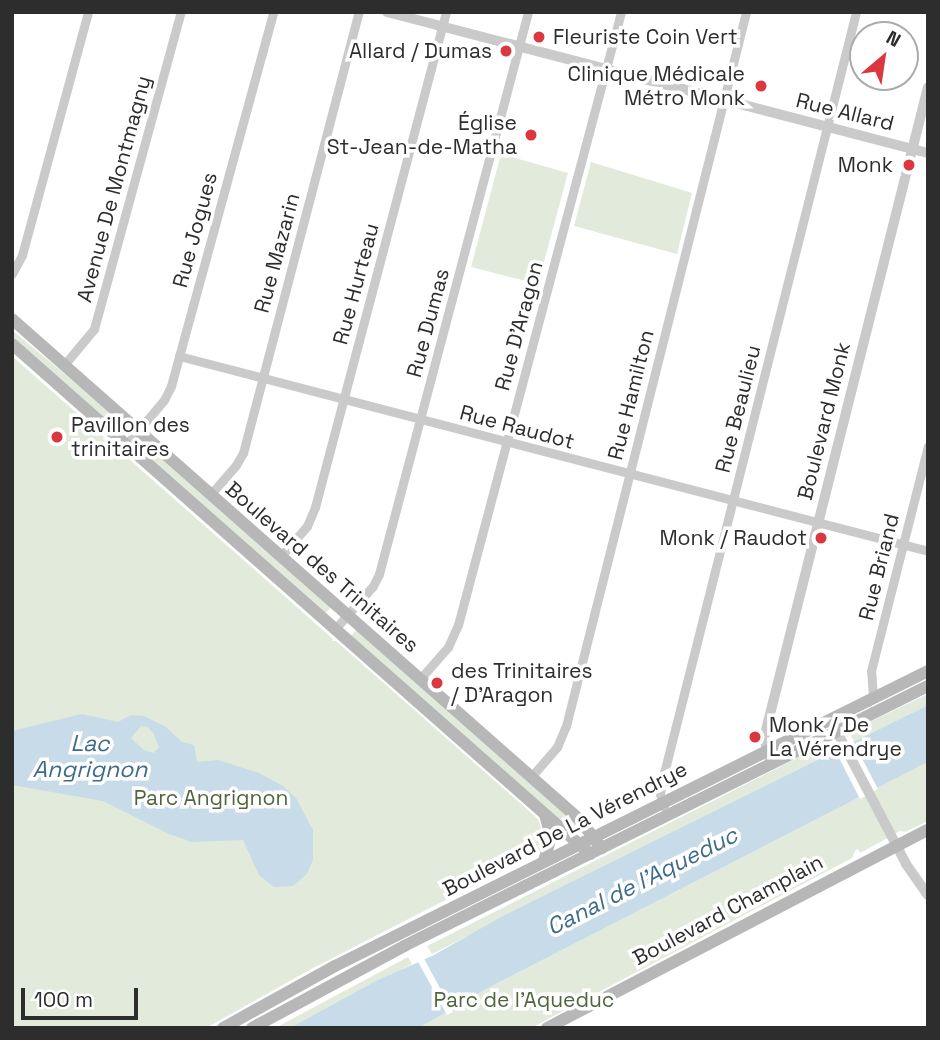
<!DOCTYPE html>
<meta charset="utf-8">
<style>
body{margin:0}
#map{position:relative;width:940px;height:1040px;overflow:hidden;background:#fff;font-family:"Space Grotesk",sans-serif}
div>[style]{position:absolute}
.green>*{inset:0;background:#e2eadb}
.water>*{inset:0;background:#c8dbe9}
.pier>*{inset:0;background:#fff}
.minor>*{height:9px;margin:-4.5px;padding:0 4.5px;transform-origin:4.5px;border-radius:4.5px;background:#cacaca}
.tertiary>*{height:10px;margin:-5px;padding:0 5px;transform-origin:5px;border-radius:5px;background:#cacaca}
.secondary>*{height:12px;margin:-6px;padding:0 6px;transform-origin:6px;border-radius:6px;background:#b7b7b7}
.dots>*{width:19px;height:19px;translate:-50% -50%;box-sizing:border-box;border:4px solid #fff;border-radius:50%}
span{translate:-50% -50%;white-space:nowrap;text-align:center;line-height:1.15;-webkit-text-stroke:7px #fff;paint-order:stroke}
.poi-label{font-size:21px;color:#2d2d2d}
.left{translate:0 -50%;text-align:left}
.right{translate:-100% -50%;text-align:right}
.street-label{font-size:21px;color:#2d2d2d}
.park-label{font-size:21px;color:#4f663d}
.water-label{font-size:23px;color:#3f6b8a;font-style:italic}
.frame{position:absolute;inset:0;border:14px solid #2d2d2d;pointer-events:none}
.north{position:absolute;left:849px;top:21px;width:70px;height:70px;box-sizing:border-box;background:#fff;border:2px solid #ababab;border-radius:50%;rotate:29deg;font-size:19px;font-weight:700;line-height:28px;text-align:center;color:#2d2d2d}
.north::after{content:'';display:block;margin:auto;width:24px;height:32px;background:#db373f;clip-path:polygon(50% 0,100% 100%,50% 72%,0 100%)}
.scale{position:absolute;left:21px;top:988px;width:117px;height:32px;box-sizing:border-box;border:4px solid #2d2d2d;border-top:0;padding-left:9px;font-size:21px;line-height:24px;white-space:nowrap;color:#2d2d2d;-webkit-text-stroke:5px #fff;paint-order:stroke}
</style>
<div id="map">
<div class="green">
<i style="clip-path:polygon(501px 154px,568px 173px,538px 284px,471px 267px)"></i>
<i style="clip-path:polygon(591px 162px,692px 193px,677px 254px,574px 226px)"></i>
<i style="clip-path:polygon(12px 330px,122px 422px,116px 430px,12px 339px)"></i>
<i style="clip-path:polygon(12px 356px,104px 437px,103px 439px,113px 445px,333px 639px,332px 641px,336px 641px,538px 819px,545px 838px,539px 852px,313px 968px,206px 1028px,12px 1028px)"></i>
<i style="clip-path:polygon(148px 444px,332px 606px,325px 614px,141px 453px)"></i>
<i style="clip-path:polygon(357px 629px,579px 824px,572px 832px,350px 637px)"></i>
<i style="clip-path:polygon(928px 694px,928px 705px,854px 742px,851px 735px,861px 726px)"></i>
<i style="clip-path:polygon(827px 743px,835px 751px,432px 954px,427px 946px)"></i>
<i style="clip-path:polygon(928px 762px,928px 821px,905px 832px,900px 831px,860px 853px,858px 849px,855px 851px,852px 858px,531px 1028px,419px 1028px,486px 989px)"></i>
<i style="clip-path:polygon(408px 957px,412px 964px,290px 1028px,275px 1028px)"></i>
</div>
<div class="water">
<i style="clip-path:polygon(928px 705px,928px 762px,486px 989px,419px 1028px,290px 1028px,376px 981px,432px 956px,503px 916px)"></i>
<i style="clip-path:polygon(evenodd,82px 714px,118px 722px,131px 715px,144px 716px,166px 727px,182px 742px,194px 745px,197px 762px,218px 760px,259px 773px,283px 786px,296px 798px,313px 830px,313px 860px,307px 874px,293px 886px,274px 887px,259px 875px,243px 840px,192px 842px,169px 834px,103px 801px,12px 785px,12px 731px,82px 714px,141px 726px,148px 727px,153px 733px,159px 747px,154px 753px,144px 750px,131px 738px,141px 726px)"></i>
</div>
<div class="pier">
<i style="clip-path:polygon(853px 741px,878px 789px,860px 799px,835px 750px)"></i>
<i style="clip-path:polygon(422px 955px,453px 1012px,447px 1015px,416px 958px)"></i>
</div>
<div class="minor">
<i style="left:12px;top:274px;width:21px;rotate:-62deg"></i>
<i style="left:22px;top:255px;width:252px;rotate:-74.8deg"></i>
<i style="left:179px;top:356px;width:774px;rotate:14.59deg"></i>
<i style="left:64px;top:365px;width:47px;rotate:-50.2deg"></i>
<i style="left:94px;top:329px;width:329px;rotate:-74.7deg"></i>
<i style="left:126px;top:445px;width:59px;rotate:-49.8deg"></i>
<i style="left:164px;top:400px;width:16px;rotate:-63deg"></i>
<i style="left:171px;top:386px;width:388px;rotate:-74.7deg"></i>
<i style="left:211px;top:494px;width:38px;rotate:-49deg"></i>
<i style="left:236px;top:465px;width:14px;rotate:-60deg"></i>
<i style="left:243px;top:453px;width:456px;rotate:-75.3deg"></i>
<i style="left:281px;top:556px;width:40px;rotate:-49deg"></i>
<i style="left:307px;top:526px;width:21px;rotate:-67deg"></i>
<i style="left:315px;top:507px;width:512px;rotate:-75.18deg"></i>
<i style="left:335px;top:629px;width:57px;rotate:-48.5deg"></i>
<i style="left:373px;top:586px;width:13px;rotate:-63deg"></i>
<i style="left:379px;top:574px;width:581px;rotate:-75.15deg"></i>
<i style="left:420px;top:679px;width:43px;rotate:-48.8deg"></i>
<i style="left:448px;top:647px;width:24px;rotate:-66deg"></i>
<i style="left:458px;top:625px;width:634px;rotate:-75.11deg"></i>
<i style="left:873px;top:697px;width:26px;rotate:-94deg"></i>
<i style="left:871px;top:671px;width:232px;rotate:-75.8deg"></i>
<i style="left:531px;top:777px;width:40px;rotate:-49deg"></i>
<i style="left:557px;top:747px;width:23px;rotate:-67deg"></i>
<i style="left:566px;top:726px;width:736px;rotate:-75.85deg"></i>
<i style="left:664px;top:807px;width:14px;rotate:-107deg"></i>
<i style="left:660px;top:794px;width:13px;rotate:-81deg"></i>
<i style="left:662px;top:781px;width:793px;rotate:-75.84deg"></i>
</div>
<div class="tertiary">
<i style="left:387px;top:12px;width:559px;rotate:14.61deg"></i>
<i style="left:834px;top:726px;width:156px;rotate:62.4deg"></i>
<i style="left:906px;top:864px;width:38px;rotate:55deg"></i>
<i style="left:769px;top:757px;width:20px;rotate:-105deg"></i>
<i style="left:764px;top:738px;width:671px;rotate:-75.86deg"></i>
</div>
<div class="secondary">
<i style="left:12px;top:319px;width:756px;rotate:41.41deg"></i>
<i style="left:579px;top:819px;width:37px;rotate:52deg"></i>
<i style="left:12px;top:344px;width:771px;rotate:41.42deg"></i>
<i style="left:544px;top:861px;width:25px;rotate:-74deg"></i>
<i style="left:551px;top:837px;width:23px;rotate:-105deg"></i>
<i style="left:223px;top:1028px;width:128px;rotate:-29deg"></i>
<i style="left:335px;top:966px;width:662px;rotate:-26.45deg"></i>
<i style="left:252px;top:1028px;width:173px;rotate:-28.3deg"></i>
<i style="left:404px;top:946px;width:585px;rotate:-26.39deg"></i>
<i style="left:547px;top:1028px;width:429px;rotate:-27.5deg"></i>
</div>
<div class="dots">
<i style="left:539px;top:37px;background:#db373f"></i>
<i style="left:506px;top:51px;background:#db373f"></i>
<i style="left:761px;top:86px;background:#db373f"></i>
<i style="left:531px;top:135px;background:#db373f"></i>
<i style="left:909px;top:165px;background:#db373f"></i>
<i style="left:57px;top:437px;background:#db373f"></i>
<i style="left:821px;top:538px;background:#db373f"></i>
<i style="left:437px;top:683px;background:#db373f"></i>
<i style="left:755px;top:737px;background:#db373f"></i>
</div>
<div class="poi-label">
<span class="left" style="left:553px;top:37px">Fleuriste Coin Vert</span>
<span class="right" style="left:492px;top:51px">Allard / Dumas</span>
<span class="right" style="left:745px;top:86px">Clinique Médicale<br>Métro Monk</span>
<span class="right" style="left:517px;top:135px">Église<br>St-Jean-de-Matha</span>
<span class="right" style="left:893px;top:165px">Monk</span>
<span class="left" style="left:71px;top:437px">Pavillon des<br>trinitaires</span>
<span class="right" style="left:807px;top:538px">Monk / Raudot</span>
<span class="left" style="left:451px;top:683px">des Trinitaires<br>/ D'Aragon</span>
<span class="left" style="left:769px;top:737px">Monk / De<br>La Vérendrye</span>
</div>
<div class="street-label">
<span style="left:845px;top:112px;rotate:14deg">Rue Allard</span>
<span style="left:114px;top:189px;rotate:-75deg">Avenue De Montmagny</span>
<span style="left:195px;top:230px;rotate:-75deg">Rue Jogues</span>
<span style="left:277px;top:253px;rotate:-75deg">Rue Mazarin</span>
<span style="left:356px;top:284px;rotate:-75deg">Rue Hurteau</span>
<span style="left:428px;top:323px;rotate:-75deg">Rue Dumas</span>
<span style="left:519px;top:326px;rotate:-75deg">Rue D'Aragon</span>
<span style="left:631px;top:395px;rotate:-76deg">Rue Hamilton</span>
<span style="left:738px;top:409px;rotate:-76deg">Rue Beaulieu</span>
<span style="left:824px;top:421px;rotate:-76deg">Boulevard Monk</span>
<span style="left:517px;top:427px;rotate:15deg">Rue Raudot</span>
<span style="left:322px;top:567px;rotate:41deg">Boulevard des Trinitaires</span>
<span style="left:879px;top:567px;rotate:-76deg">Rue Briand</span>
<span style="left:565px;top:829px;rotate:-27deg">Boulevard De La Vérendrye</span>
<span style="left:728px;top:910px;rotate:-28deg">Boulevard Champlain</span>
</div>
<div class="park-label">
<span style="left:211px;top:798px">Parc Angrignon</span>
<span style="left:524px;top:1000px">Parc de l'Aqueduc</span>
</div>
<div class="water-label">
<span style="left:90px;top:756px">Lac<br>Angrignon</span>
<span style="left:642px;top:881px;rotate:-27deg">Canal de l'Aqueduc</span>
</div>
<div class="frame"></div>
<div class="north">N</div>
<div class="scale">100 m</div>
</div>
